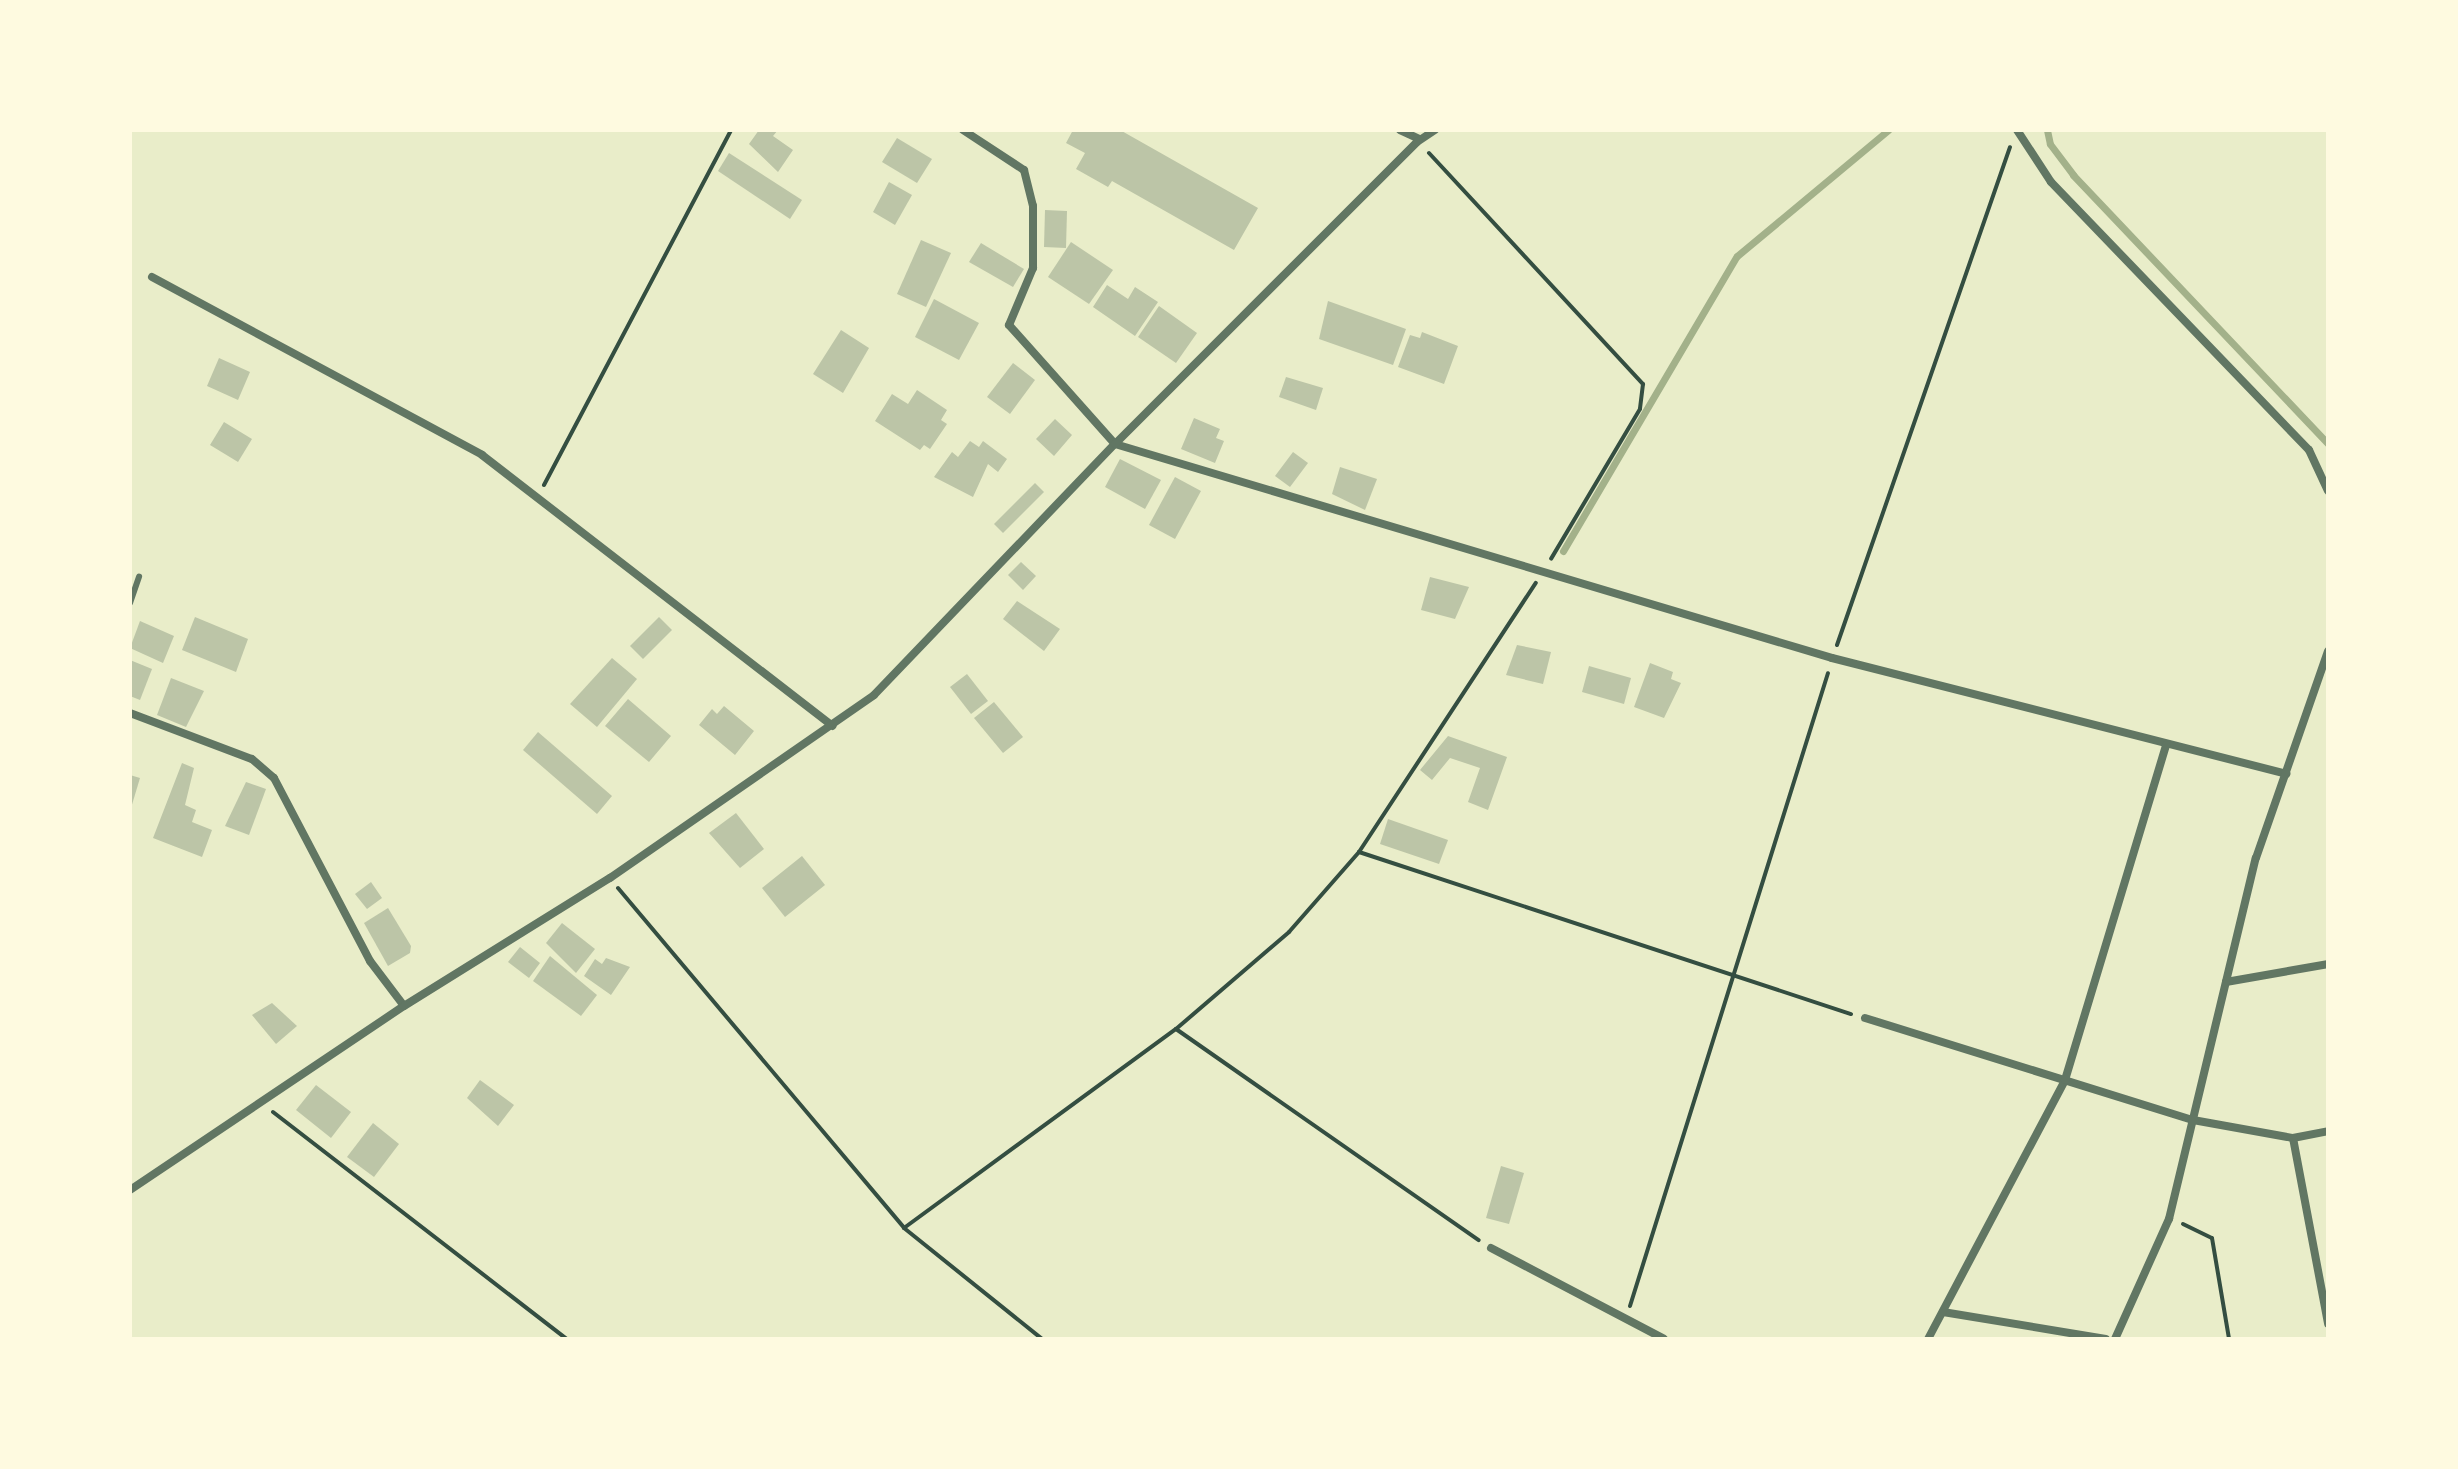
<!DOCTYPE html>
<style>
body{margin:0}
#map{position:relative;width:2458px;height:1469px;overflow:hidden;background:#e9edc9;font-family:"Archivo Narrow",sans-serif}
div>[style]{position:absolute}
.stream>*{height:7px;margin:-3.5px;padding:0 3.5px;transform-origin:3.5px;border-radius:3.5px;background:#a3b18a}
.building>*{inset:0;background:#bcc5a7}
.path>*{height:4px;margin:-2px;padding:0 2px;transform-origin:2px;border-radius:2px;background:#344e41}
.service>*{height:6px;margin:-3px;padding:0 3px;transform-origin:3px;border-radius:3px;background:#617663}
.minor>*{height:8px;margin:-4px;padding:0 4px;transform-origin:4px;border-radius:4px;background:#617663}
span{translate:-50% -50%;white-space:nowrap;text-align:center;line-height:1.15;-webkit-text-stroke:8px #fefae0;paint-order:stroke}
.frame{position:absolute;inset:0;border:132px solid #fefae0;pointer-events:none}
</style>
<div id="map">
<div class="stream">
<i style="left:2047px;top:130px;width:14px;rotate:78deg"></i>
<i style="left:2050px;top:144px;width:39px;rotate:53deg"></i>
<i style="left:2073px;top:175px;width:371px;rotate:46.5deg"></i>
<i style="left:1563px;top:551px;width:342px;rotate:-59.5deg"></i>
<i style="left:1737px;top:256px;width:197px;rotate:-39.8deg"></i>
</div>
<div class="building">
<i style="clip-path:polygon(759px 130px,778px 130px,773px 136px,793px 150px,778px 172px,749px 144px)"></i>
<i style="clip-path:polygon(1073px 130px,1120px 130px,1258px 208px,1234px 250px,1112px 181px,1108px 187px,1076px 169px,1085px 153px,1066px 143px)"></i>
<i style="clip-path:polygon(897px 138px,932px 159px,917px 183px,882px 162px)"></i>
<i style="clip-path:polygon(729px 153px,802px 200px,790px 219px,718px 171px)"></i>
<i style="clip-path:polygon(889px 182px,912px 195px,895px 225px,873px 212px)"></i>
<i style="clip-path:polygon(1045px 210px,1067px 211px,1066px 248px,1044px 247px)"></i>
<i style="clip-path:polygon(921px 240px,951px 253px,926px 307px,897px 294px)"></i>
<i style="clip-path:polygon(1071px 242px,1113px 270px,1089px 304px,1048px 277px)"></i>
<i style="clip-path:polygon(981px 243px,1024px 269px,1013px 287px,969px 262px)"></i>
<i style="clip-path:polygon(1107px 285px,1128px 299px,1135px 287px,1158px 302px,1135px 336px,1093px 307px)"></i>
<i style="clip-path:polygon(934px 299px,979px 323px,959px 360px,915px 337px)"></i>
<i style="clip-path:polygon(1328px 301px,1406px 329px,1393px 365px,1319px 339px)"></i>
<i style="clip-path:polygon(1159px 306px,1197px 333px,1176px 363px,1138px 337px)"></i>
<i style="clip-path:polygon(841px 330px,869px 348px,843px 393px,813px 374px)"></i>
<i style="clip-path:polygon(1422px 332px,1458px 346px,1444px 384px,1398px 367px,1410px 335px,1420px 338px)"></i>
<i style="clip-path:polygon(219px 358px,250px 372px,238px 400px,207px 386px)"></i>
<i style="clip-path:polygon(1013px 363px,1035px 380px,1010px 414px,987px 397px)"></i>
<i style="clip-path:polygon(1286px 377px,1323px 388px,1316px 410px,1279px 397px)"></i>
<i style="clip-path:polygon(917px 390px,947px 410px,941px 420px,947px 424px,930px 449px,924px 445px,920px 450px,875px 421px,892px 394px,908px 404px)"></i>
<i style="clip-path:polygon(1194px 418px,1220px 429px,1216px 438px,1224px 441px,1215px 463px,1181px 449px)"></i>
<i style="clip-path:polygon(1055px 419px,1072px 435px,1054px 456px,1036px 439px)"></i>
<i style="clip-path:polygon(224px 422px,252px 439px,238px 462px,210px 445px)"></i>
<i style="clip-path:polygon(970px 441px,979px 447px,983px 441px,1007px 459px,998px 472px,988px 464px,973px 497px,934px 477px,952px 452px,958px 457px)"></i>
<i style="clip-path:polygon(1293px 452px,1308px 463px,1290px 487px,1275px 476px)"></i>
<i style="clip-path:polygon(1120px 459px,1161px 480px,1145px 509px,1105px 487px)"></i>
<i style="clip-path:polygon(1340px 467px,1377px 479px,1365px 510px,1332px 494px)"></i>
<i style="clip-path:polygon(1175px 477px,1201px 491px,1175px 539px,1149px 525px)"></i>
<i style="clip-path:polygon(1035px 483px,1044px 492px,1003px 533px,994px 524px)"></i>
<i style="clip-path:polygon(1021px 562px,1036px 576px,1023px 590px,1008px 575px)"></i>
<i style="clip-path:polygon(1430px 577px,1469px 587px,1455px 619px,1421px 610px)"></i>
<i style="clip-path:polygon(1017px 601px,1060px 629px,1044px 651px,1003px 619px)"></i>
<i style="clip-path:polygon(195px 617px,248px 639px,236px 672px,182px 650px)"></i>
<i style="clip-path:polygon(659px 617px,672px 630px,643px 659px,630px 646px)"></i>
<i style="clip-path:polygon(140px 621px,174px 636px,163px 663px,130px 648px)"></i>
<i style="clip-path:polygon(1517px 645px,1551px 652px,1543px 684px,1506px 675px)"></i>
<i style="clip-path:polygon(612px 658px,637px 679px,597px 727px,570px 704px)"></i>
<i style="clip-path:polygon(130px 660px,152px 669px,140px 700px,130px 696px)"></i>
<i style="clip-path:polygon(1650px 663px,1673px 672px,1671px 679px,1681px 683px,1664px 718px,1634px 707px)"></i>
<i style="clip-path:polygon(1589px 666px,1631px 678px,1624px 704px,1582px 692px)"></i>
<i style="clip-path:polygon(967px 674px,988px 701px,971px 714px,950px 687px)"></i>
<i style="clip-path:polygon(171px 678px,204px 691px,186px 727px,157px 715px)"></i>
<i style="clip-path:polygon(628px 699px,671px 736px,649px 762px,605px 726px)"></i>
<i style="clip-path:polygon(994px 702px,1023px 737px,1003px 753px,974px 718px)"></i>
<i style="clip-path:polygon(724px 706px,754px 731px,735px 755px,699px 725px,712px 709px,717px 714px)"></i>
<i style="clip-path:polygon(538px 732px,612px 796px,597px 814px,523px 750px)"></i>
<i style="clip-path:polygon(1448px 736px,1507px 757px,1488px 810px,1468px 802px,1480px 768px,1450px 758px,1432px 780px,1420px 770px)"></i>
<i style="clip-path:polygon(182px 763px,194px 768px,185px 805px,196px 810px,192px 822px,212px 830px,202px 857px,153px 838px)"></i>
<i style="clip-path:polygon(130px 775px,140px 778px,131px 808px,130px 808px)"></i>
<i style="clip-path:polygon(246px 782px,266px 789px,249px 835px,225px 826px)"></i>
<i style="clip-path:polygon(736px 813px,764px 849px,740px 868px,709px 833px)"></i>
<i style="clip-path:polygon(1388px 819px,1448px 840px,1439px 864px,1380px 844px)"></i>
<i style="clip-path:polygon(802px 856px,825px 885px,785px 917px,762px 888px)"></i>
<i style="clip-path:polygon(371px 882px,382px 898px,367px 909px,355px 894px)"></i>
<i style="clip-path:polygon(388px 908px,411px 946px,410px 953px,388px 966px,364px 923px)"></i>
<i style="clip-path:polygon(562px 923px,595px 949px,576px 973px,546px 943px)"></i>
<i style="clip-path:polygon(520px 947px,540px 963px,529px 978px,508px 962px)"></i>
<i style="clip-path:polygon(550px 956px,597px 995px,581px 1016px,533px 981px)"></i>
<i style="clip-path:polygon(606px 958px,630px 967px,611px 995px,584px 976px,595px 959px,602px 964px)"></i>
<i style="clip-path:polygon(272px 1003px,297px 1026px,276px 1044px,252px 1015px)"></i>
<i style="clip-path:polygon(480px 1080px,514px 1105px,498px 1126px,467px 1098px)"></i>
<i style="clip-path:polygon(316px 1085px,351px 1112px,331px 1138px,296px 1110px)"></i>
<i style="clip-path:polygon(373px 1123px,399px 1144px,374px 1177px,347px 1157px)"></i>
<i style="clip-path:polygon(1501px 1166px,1524px 1173px,1509px 1224px,1486px 1218px)"></i>
</div>
<div class="path">
<i style="left:1429px;top:153px;width:315px;rotate:47.2deg"></i>
<i style="left:1643px;top:384px;width:25px;rotate:97deg"></i>
<i style="left:1640px;top:409px;width:174px;rotate:120.7deg"></i>
<i style="left:544px;top:485px;width:401px;rotate:-62.2deg"></i>
<i style="left:1837px;top:645px;width:527px;rotate:-70.84deg"></i>
<i style="left:1359px;top:852px;width:518px;rotate:18.23deg"></i>
<i style="left:618px;top:888px;width:444px;rotate:49.9deg"></i>
<i style="left:904px;top:1228px;width:177px;rotate:38.8deg"></i>
<i style="left:1176px;top:1029px;width:369px;rotate:34.9deg"></i>
<i style="left:273px;top:1112px;width:371px;rotate:37.7deg"></i>
<i style="left:2183px;top:1224px;width:32px;rotate:26deg"></i>
<i style="left:2212px;top:1238px;width:102px;rotate:80.4deg"></i>
<i style="left:904px;top:1228px;width:337px;rotate:-36.2deg"></i>
<i style="left:1176px;top:1029px;width:149px;rotate:-40.6deg"></i>
<i style="left:1289px;top:932px;width:106px;rotate:-48.8deg"></i>
<i style="left:1359px;top:852px;width:322px;rotate:-56.7deg"></i>
<i style="left:1630px;top:1306px;width:663px;rotate:-72.63deg"></i>
</div>
<div class="service">
<i style="left:130px;top:603px;width:28px;rotate:-71deg"></i>
</div>
<div class="minor">
<i style="left:963px;top:130px;width:73px;rotate:33.3deg"></i>
<i style="left:1024px;top:170px;width:37px;rotate:76deg"></i>
<i style="left:1033px;top:206px;width:62px;rotate:90deg"></i>
<i style="left:1033px;top:268px;width:62px;rotate:112.8deg"></i>
<i style="left:1009px;top:325px;width:159px;rotate:48.3deg"></i>
<i style="left:1115px;top:444px;width:748px;rotate:16.62deg"></i>
<i style="left:1832px;top:658px;width:469px;rotate:14.3deg"></i>
<i style="left:1400px;top:130px;width:21px;rotate:25deg"></i>
<i style="left:2017px;top:130px;width:62px;rotate:56.8deg"></i>
<i style="left:2051px;top:182px;width:372px;rotate:46.1deg"></i>
<i style="left:2309px;top:450px;width:45px;rotate:65.1deg"></i>
<i style="left:152px;top:277px;width:375px;rotate:28.3deg"></i>
<i style="left:482px;top:455px;width:443px;rotate:37.7deg"></i>
<i style="left:130px;top:713px;width:130px;rotate:20.7deg"></i>
<i style="left:252px;top:759px;width:29px;rotate:41deg"></i>
<i style="left:274px;top:778px;width:207px;rotate:62.3deg"></i>
<i style="left:370px;top:961px;width:56px;rotate:52.9deg"></i>
<i style="left:2226px;top:982px;width:104px;rotate:-10deg"></i>
<i style="left:1865px;top:1018px;width:343px;rotate:17.3deg"></i>
<i style="left:2193px;top:1120px;width:102px;rotate:10.2deg"></i>
<i style="left:2293px;top:1138px;width:36px;rotate:-11deg"></i>
<i style="left:2293px;top:1138px;width:189px;rotate:79.3deg"></i>
<i style="left:130px;top:1190px;width:330px;rotate:-33.9deg"></i>
<i style="left:404px;top:1006px;width:243px;rotate:-31.9deg"></i>
<i style="left:610px;top:878px;width:321px;rotate:-34.7deg"></i>
<i style="left:874px;top:695px;width:348px;rotate:-46.2deg"></i>
<i style="left:1115px;top:444px;width:427px;rotate:-45deg"></i>
<i style="left:1417px;top:142px;width:22px;rotate:-34deg"></i>
<i style="left:1491px;top:1248px;width:195px;rotate:27.7deg"></i>
<i style="left:1943px;top:1312px;width:165px;rotate:9.4deg"></i>
<i style="left:1928px;top:1339px;width:293px;rotate:-62.1deg"></i>
<i style="left:2065px;top:1080px;width:350px;rotate:-73.2deg"></i>
<i style="left:2115px;top:1339px;width:132px;rotate:-65.8deg"></i>
<i style="left:2169px;top:1219px;width:371px;rotate:-76.5deg"></i>
<i style="left:2256px;top:858px;width:219px;rotate:-70.8deg"></i>
</div>
<div class="frame"></div>
</div>
